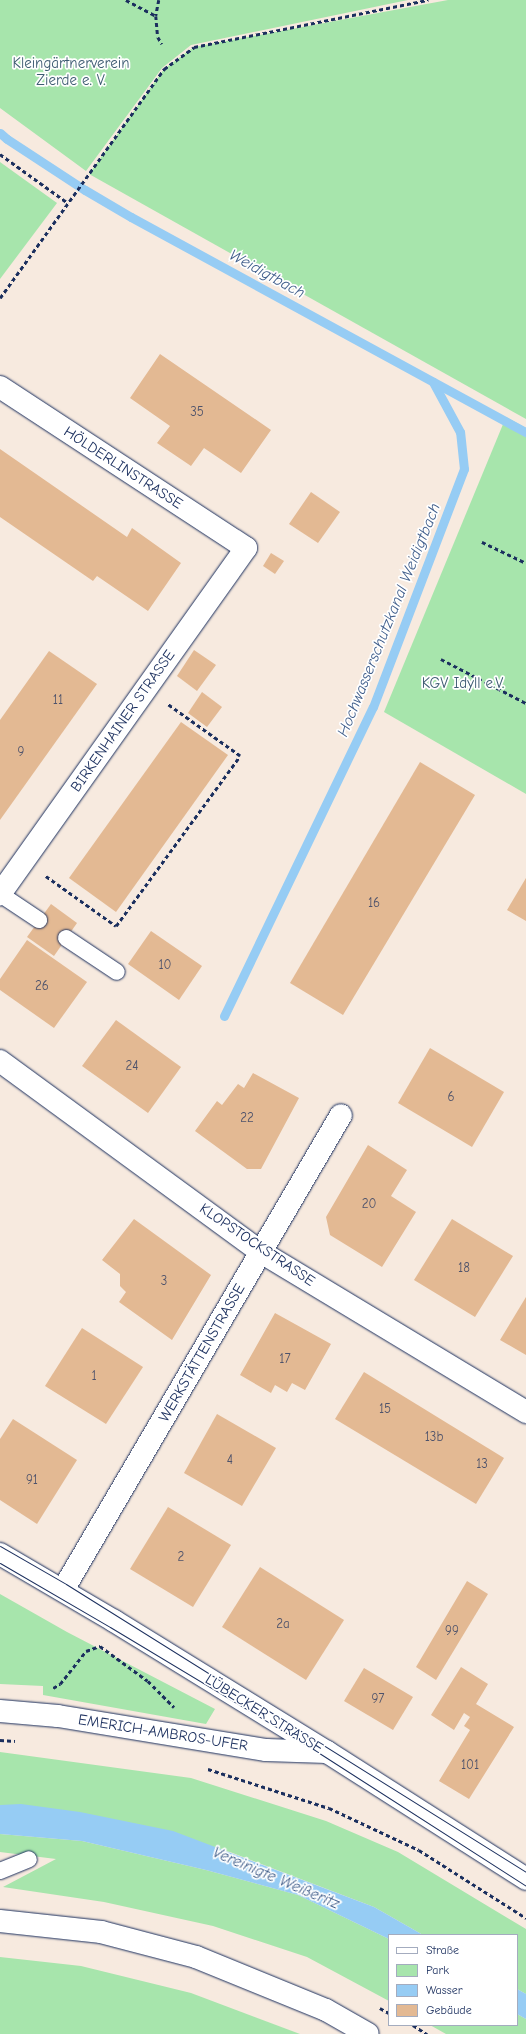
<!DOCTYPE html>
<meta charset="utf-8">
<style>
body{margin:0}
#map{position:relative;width:526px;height:2034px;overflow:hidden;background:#f7eadf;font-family:"Comic Neue",sans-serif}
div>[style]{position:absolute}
.green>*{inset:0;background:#a7e5ac}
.water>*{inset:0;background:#96ccf4}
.stream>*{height:9px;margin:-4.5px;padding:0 4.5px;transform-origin:4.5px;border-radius:4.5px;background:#96ccf4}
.building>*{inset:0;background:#e3b993}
.path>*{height:2.5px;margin-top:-1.25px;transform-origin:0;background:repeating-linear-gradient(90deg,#1b2f5e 0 4px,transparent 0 7px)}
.roads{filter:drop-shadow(0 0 1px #1b2f5e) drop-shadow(0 0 1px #1b2f5e)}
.service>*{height:16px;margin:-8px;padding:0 8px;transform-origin:8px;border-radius:8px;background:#fff}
.minor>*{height:22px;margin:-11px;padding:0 11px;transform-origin:11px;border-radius:11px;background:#fff}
.tertiary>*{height:22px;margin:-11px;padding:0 11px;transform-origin:11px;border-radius:11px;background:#fff}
.secondary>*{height:22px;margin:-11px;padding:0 11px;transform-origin:11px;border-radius:11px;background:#fff}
.tram>*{height:1px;margin:-0.5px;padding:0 0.5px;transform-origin:0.5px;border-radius:0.5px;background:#1b2f5e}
span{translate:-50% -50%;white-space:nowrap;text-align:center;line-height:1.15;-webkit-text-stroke:3.5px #fff;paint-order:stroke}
.number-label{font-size:13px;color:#4d526b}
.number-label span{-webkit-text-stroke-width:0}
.park-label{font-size:15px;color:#3e5c72}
.street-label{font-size:15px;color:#1b2f5e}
.water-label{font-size:16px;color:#405e8b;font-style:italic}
.legend{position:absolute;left:388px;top:1934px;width:130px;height:92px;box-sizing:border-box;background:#fff;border:1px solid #a4acbf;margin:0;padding:5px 7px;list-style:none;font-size:12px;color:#1b2f5e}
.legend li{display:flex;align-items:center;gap:8px;height:20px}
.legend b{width:20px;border:1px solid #a4acbf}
</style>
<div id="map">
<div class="green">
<i style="clip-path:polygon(0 0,408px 0,191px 45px,162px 68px,86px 171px,0 108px)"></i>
<i style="clip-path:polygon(448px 0,526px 0,526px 419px,89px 174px,164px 69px,194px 47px)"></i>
<i style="clip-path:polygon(0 162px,57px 203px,0 279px)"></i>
<i style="clip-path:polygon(506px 417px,526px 428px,526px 794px,384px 712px)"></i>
<i style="clip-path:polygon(0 1594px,67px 1632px,215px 1709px,206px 1724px,43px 1695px,43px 1686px,0 1684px)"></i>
<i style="clip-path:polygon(0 1752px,191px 1778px,326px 1821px,398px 1852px,526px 1929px,526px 1994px,517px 1989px,517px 1935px,423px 1935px,374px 1907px,230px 1852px,0 1805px)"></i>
<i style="clip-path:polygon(0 1834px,82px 1841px,206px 1870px,298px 1895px,389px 1939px,389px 2001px,307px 1957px,213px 1926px,104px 1902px,3px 1887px,56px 1859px,0 1852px)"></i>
<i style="clip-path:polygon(0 1957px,81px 1966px,191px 1993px,300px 2034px,0 2034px)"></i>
<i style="clip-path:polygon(517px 2014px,526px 2019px,526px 2034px,446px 2034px,430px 2025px,517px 2025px)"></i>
</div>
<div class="water">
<i style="clip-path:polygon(21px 1804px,80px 1812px,173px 1831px,374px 1907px,423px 1935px,389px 1935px,389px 1939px,298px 1895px,206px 1870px,82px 1841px,0 1834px,0 1805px)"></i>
<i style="clip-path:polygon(517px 1989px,526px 1994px,526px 2019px,517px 2014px)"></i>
</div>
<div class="stream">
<i style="left:0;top:133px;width:9px;rotate:41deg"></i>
<i style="left:7px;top:139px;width:93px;rotate:33.2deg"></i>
<i style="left:85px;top:190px;width:53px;rotate:30.4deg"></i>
<i style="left:131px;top:217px;width:450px;rotate:28.6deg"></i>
<i style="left:224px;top:1016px;width:343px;rotate:-64.3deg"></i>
<i style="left:373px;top:707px;width:255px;rotate:-69.1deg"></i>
<i style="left:464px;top:469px;width:37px;rotate:-96deg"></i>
<i style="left:460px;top:432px;width:57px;rotate:-118.4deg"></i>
</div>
<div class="building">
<i style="clip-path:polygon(160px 354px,271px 430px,241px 473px,204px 448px,191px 466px,157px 443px,170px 426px,130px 398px)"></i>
<i style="clip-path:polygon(0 449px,127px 537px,132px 528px,181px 563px,148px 611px,97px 576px,93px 581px,0 517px)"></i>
<i style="clip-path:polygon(311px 492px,340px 512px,318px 543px,289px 524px)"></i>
<i style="clip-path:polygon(271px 553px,284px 561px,275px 574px,263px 566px)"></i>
<i style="clip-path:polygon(194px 650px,216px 665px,197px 691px,177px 676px)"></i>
<i style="clip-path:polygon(49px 651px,97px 684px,0 820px,0 720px)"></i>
<i style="clip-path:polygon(202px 692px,222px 707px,207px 727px,188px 713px)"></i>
<i style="clip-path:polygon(181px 722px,228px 755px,116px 912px,69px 878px)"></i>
<i style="clip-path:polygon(420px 762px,475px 795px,343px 1015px,290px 983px)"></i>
<i style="clip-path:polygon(526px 878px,526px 921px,507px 910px)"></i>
<i style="clip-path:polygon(51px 904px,77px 923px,54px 956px,27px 937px)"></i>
<i style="clip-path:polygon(151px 931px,202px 966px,179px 1000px,128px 964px)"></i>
<i style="clip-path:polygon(27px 940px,87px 982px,54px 1028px,0 990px,0 979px)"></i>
<i style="clip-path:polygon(116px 1020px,181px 1067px,148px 1113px,82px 1066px)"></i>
<i style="clip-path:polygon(430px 1048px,504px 1092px,472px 1147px,398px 1103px)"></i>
<i style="clip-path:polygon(253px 1073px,299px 1098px,261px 1169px,247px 1169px,195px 1131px,217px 1101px,222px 1105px,238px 1084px,244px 1088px)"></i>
<i style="clip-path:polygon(368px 1145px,407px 1170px,391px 1196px,416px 1212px,382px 1267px,330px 1235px,326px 1217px)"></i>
<i style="clip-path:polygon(134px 1219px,211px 1275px,172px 1340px,119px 1302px,126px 1292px,120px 1286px,120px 1274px,102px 1260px)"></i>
<i style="clip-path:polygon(452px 1219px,513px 1256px,475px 1317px,414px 1280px)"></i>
<i style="clip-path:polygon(526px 1297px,526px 1355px,500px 1340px)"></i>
<i style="clip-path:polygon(275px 1313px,331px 1344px,305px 1390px,292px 1383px,287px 1392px,275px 1385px,271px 1393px,240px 1375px)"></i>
<i style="clip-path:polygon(82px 1328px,143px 1367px,106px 1424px,45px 1386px)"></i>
<i style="clip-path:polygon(364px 1372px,504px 1458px,476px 1504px,335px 1419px)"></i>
<i style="clip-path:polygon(217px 1414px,276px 1448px,242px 1506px,184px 1473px)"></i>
<i style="clip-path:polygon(13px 1419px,77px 1460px,37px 1524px,0 1500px,0 1439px)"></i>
<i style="clip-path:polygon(168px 1507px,231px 1545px,193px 1607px,130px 1569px)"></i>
<i style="clip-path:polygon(260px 1567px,344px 1620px,306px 1680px,222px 1627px)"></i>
<i style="clip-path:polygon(467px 1581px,488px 1594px,436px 1680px,416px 1667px)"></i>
<i style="clip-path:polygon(461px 1667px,488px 1684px,476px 1704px,514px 1727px,469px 1799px,439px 1781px,470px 1730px,464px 1726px,470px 1717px,464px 1713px,454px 1730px,431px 1715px)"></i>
<i style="clip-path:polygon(364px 1668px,413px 1697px,393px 1730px,344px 1701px)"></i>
</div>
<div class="path">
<i style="left:126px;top:0;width:34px;rotate:28deg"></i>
<i style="left:159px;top:0;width:16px;rotate:101deg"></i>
<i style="left:156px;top:16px;width:21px;rotate:85deg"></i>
<i style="left:158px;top:37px;width:8px;rotate:60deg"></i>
<i style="left:0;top:154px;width:84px;rotate:35.8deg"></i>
<i style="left:0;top:298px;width:282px;rotate:-54.4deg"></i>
<i style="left:164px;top:69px;width:37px;rotate:-36deg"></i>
<i style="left:194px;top:47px;width:239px;rotate:-11.4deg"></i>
<i style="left:482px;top:542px;width:49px;rotate:25.5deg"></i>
<i style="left:441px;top:659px;width:96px;rotate:27.4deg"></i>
<i style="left:46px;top:876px;width:86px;rotate:35.5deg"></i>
<i style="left:116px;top:926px;width:210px;rotate:-53.9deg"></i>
<i style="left:240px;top:756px;width:90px;rotate:-144.5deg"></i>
<i style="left:53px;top:1688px;width:8px;rotate:-30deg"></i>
<i style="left:60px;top:1684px;width:42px;rotate:-51.8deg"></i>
<i style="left:86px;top:1651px;width:15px;rotate:-20deg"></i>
<i style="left:100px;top:1646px;width:59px;rotate:36.1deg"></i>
<i style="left:148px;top:1681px;width:37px;rotate:45deg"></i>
<i style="left:0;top:1740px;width:15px;rotate:4deg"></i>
<i style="left:208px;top:1769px;width:127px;rotate:17.9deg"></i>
<i style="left:329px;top:1808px;width:99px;rotate:25deg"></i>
<i style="left:419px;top:1850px;width:127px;rotate:32.4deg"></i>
<i style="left:380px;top:2008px;width:10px;rotate:29deg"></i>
<i style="left:413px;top:2025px;width:17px;rotate:33deg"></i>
</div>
<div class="roads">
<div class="service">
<i style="left:0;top:894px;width:47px;rotate:33.7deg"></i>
<i style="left:66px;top:938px;width:61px;rotate:33.7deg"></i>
<i style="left:0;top:1871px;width:31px;rotate:-22deg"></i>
</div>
<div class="minor">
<i style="left:0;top:387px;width:294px;rotate:33.2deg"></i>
<i style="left:246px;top:548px;width:425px;rotate:125.4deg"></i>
<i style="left:0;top:1061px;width:323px;rotate:36.2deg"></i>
<i style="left:261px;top:1252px;width:310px;rotate:31.1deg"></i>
<i style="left:63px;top:1590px;width:550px;rotate:-59.66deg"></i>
</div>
<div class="tertiary">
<i style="left:0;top:1554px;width:132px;rotate:30.4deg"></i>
<i style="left:114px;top:1621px;width:250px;rotate:31.6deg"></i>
</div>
<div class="secondary">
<i style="left:0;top:1711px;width:58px;rotate:4.9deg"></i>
<i style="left:58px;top:1716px;width:211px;rotate:9.3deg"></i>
<i style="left:266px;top:1750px;width:61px;rotate:1.9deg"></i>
<i style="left:327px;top:1752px;width:236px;rotate:32.5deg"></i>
<i style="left:0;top:1921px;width:102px;rotate:6.2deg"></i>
<i style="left:101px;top:1932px;width:98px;rotate:14.7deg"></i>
<i style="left:196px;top:1957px;width:140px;rotate:22.2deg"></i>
<i style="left:326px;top:2010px;width:48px;rotate:29.7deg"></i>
</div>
</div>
<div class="tram">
<i style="left:0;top:1546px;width:76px;rotate:29.9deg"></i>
<i style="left:66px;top:1584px;width:543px;rotate:32.05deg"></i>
<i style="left:0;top:1563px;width:127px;rotate:30.2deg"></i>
<i style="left:110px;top:1627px;width:240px;rotate:31deg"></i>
<i style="left:316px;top:1751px;width:250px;rotate:32.7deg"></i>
</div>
<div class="number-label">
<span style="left:197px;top:412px">35</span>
<span style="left:58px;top:700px">11</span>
<span style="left:21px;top:752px">9</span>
<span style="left:374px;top:903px">16</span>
<span style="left:165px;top:965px">10</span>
<span style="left:42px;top:986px">26</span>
<span style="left:132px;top:1066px">24</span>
<span style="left:451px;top:1097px">6</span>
<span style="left:247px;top:1118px">22</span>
<span style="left:369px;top:1204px">20</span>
<span style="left:464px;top:1268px">18</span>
<span style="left:164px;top:1281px">3</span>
<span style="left:285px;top:1359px">17</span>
<span style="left:94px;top:1376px">1</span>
<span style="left:385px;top:1409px">15</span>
<span style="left:434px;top:1437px">13b</span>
<span style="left:230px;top:1460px">4</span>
<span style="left:482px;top:1464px">13</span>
<span style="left:32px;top:1480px">91</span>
<span style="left:181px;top:1557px">2</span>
<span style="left:283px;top:1624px">2a</span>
<span style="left:452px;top:1631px">99</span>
<span style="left:378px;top:1699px">97</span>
<span style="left:470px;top:1765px">101</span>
</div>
<div class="park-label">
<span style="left:71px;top:72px">Kleingärtnerverein<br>Zierde e. V.</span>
<span style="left:463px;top:684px">KGV Idyll e.V.</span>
</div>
<div class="street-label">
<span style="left:123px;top:468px;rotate:33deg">HÖLDERLINSTRASSE</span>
<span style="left:123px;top:721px;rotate:-55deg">BIRKENHAINER STRASSE</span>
<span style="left:257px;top:1245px;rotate:34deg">KLOPSTOCKSTRASSE</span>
<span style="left:202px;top:1353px;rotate:-60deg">WERKSTÄTTENSTRASSE</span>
<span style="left:264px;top:1714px;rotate:32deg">LÜBECKER STRASSE</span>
<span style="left:163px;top:1733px;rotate:9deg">EMERICH-AMBROS-UFER</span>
</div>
<div class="water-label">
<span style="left:267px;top:274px;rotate:29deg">Weidigtbach</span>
<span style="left:389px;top:620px;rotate:-68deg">Hochwasserschutzkanal Weidigtbach</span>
<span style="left:276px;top:1878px;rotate:23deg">Vereinigte Weißeritz</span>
</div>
<ul class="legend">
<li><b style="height:5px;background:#fff"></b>Straße</li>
<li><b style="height:11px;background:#a7e5ac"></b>Park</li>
<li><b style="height:11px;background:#96ccf4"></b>Wasser</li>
<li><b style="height:11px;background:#e3b993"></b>Gebäude</li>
</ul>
</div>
